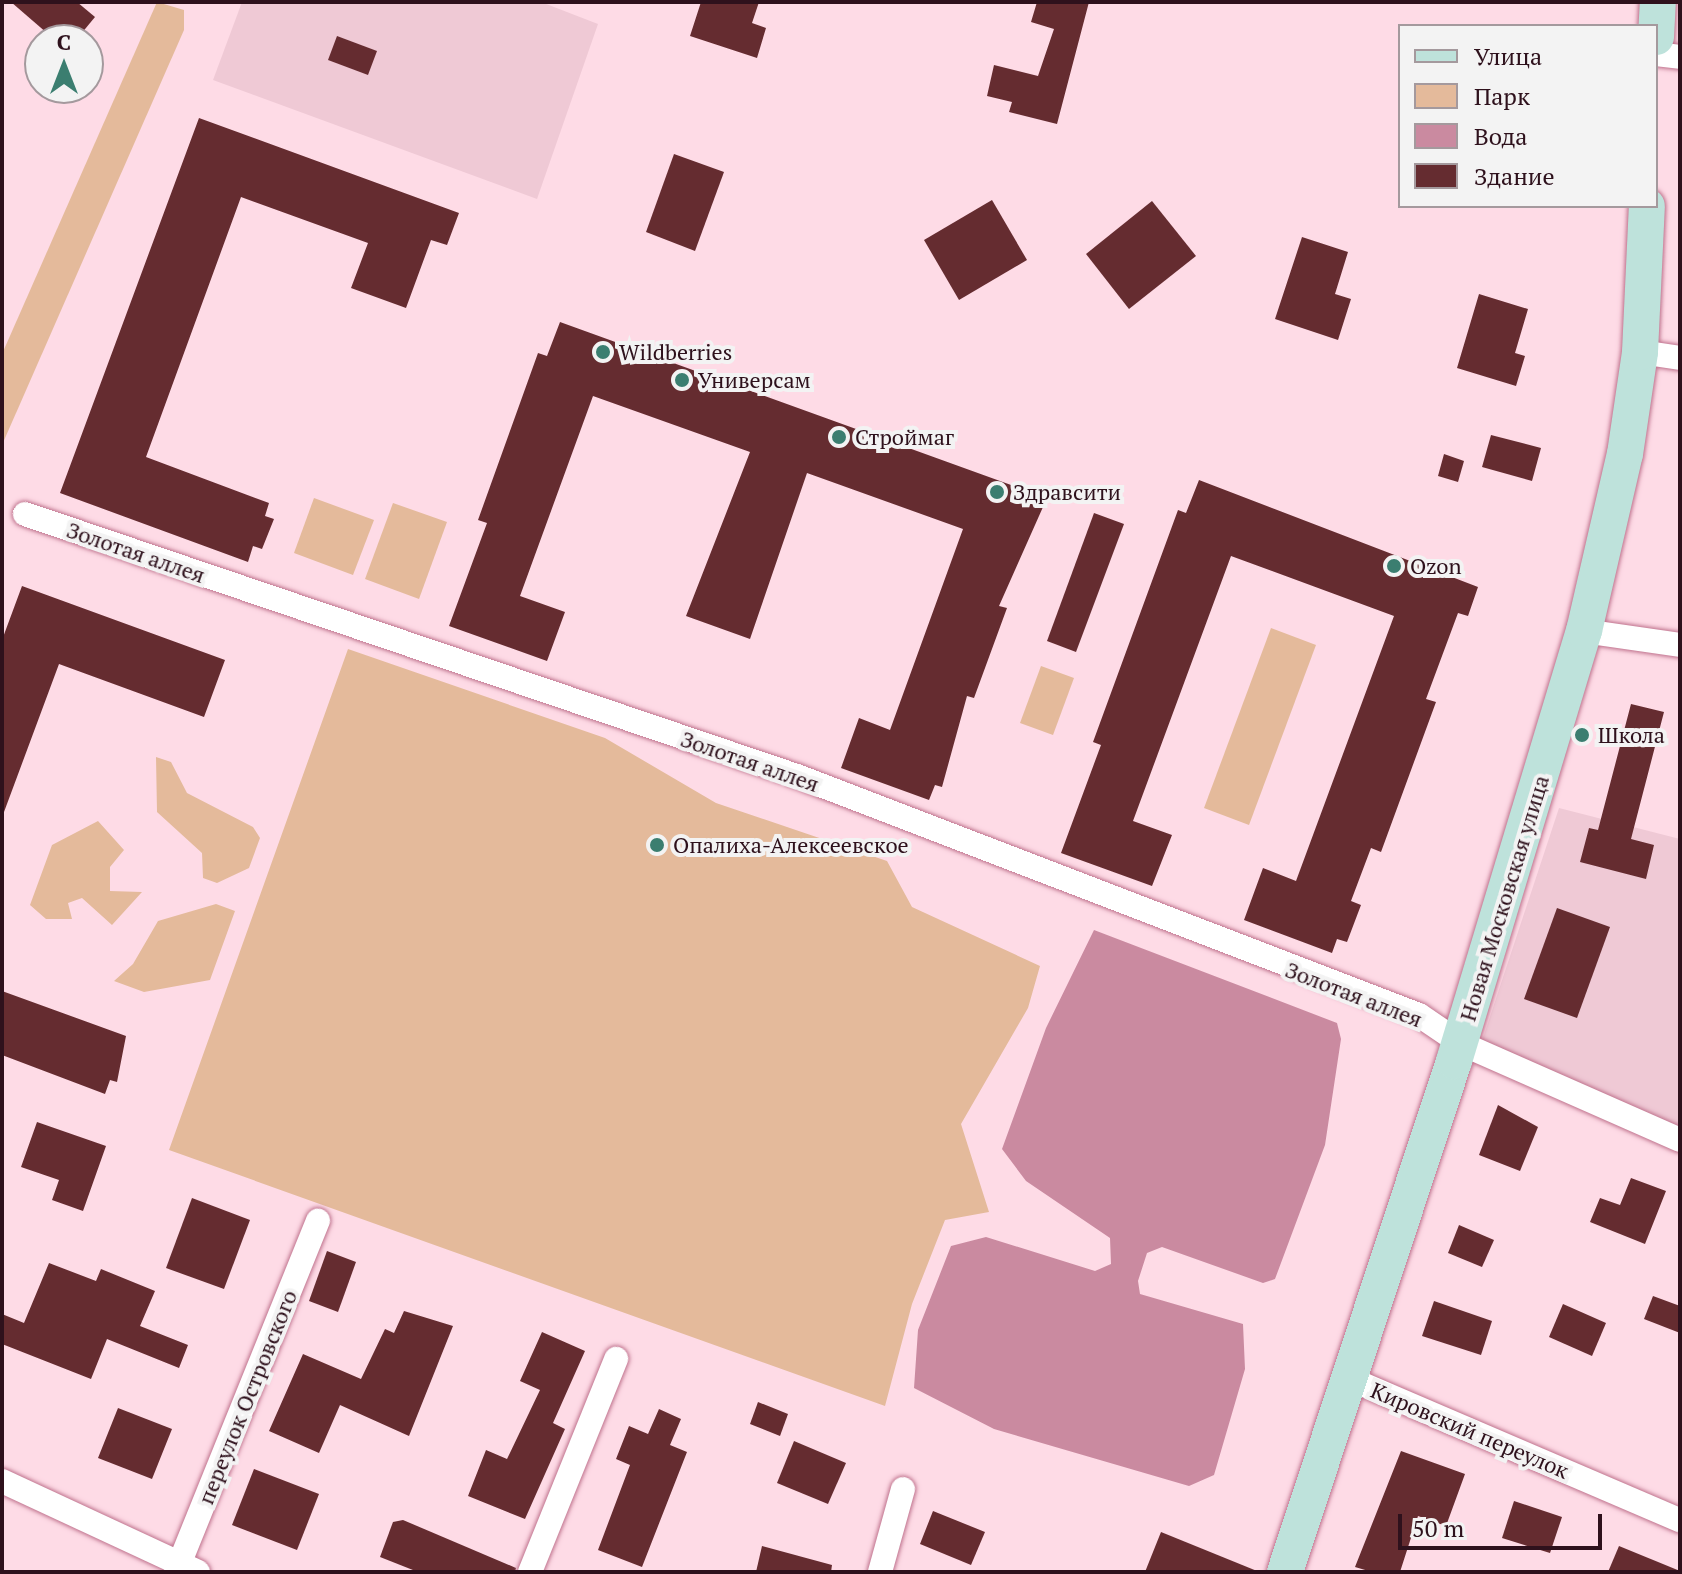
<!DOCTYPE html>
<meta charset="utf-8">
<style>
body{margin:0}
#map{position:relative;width:1682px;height:1574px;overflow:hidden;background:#fedbe6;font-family:"PT Serif",serif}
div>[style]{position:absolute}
.built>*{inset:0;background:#efc9d5}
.green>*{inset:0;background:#e4ba9b}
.water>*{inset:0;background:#ca8aa0}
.building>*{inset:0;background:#652c30}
.roads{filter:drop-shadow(0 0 2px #bf728d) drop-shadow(0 0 2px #bf728d)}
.street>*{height:24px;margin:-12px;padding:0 12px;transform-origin:12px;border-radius:12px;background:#fff}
.secondary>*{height:36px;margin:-18px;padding:0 18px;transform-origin:18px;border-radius:18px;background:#bee2db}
.dots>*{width:22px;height:22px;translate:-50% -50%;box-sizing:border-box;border:4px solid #f3f3f3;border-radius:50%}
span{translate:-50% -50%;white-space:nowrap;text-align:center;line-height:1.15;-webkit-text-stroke:8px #f3f3f3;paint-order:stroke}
.poi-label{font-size:22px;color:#2e111c}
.left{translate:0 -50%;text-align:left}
.street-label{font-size:22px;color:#2e111c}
.frame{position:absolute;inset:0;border:4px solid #2e111c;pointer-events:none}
.legend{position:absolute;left:1398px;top:24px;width:260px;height:184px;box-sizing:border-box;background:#f3f3f3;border:2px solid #a4999d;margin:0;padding:10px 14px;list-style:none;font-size:24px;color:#2e111c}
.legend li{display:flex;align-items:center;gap:16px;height:40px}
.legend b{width:40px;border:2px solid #a4999d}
.north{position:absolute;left:24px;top:24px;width:80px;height:80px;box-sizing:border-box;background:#f3f3f3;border:2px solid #a4999d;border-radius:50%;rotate:0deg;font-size:22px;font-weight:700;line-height:32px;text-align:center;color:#2e111c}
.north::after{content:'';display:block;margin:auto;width:28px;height:36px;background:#3b7e70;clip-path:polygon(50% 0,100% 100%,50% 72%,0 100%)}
.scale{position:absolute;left:1398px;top:1514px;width:204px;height:36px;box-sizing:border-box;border:4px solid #2e111c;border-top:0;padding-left:10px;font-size:24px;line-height:28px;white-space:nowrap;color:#2e111c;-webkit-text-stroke:6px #f3f3f3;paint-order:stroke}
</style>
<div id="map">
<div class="built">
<i style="clip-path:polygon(242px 2px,541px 2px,598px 24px,537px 199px,213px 80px)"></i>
<i style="clip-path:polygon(1559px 808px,1680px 839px,1680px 1127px,1482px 1041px)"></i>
</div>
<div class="green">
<i style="clip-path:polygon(157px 2px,184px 10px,184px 30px,2px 445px,2px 354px)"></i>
<i style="clip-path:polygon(314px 498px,374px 520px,353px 575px,294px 553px)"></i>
<i style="clip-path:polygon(393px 503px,447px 522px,419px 599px,365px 579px)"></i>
<i style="clip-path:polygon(1271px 628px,1316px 645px,1249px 825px,1204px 808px)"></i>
<i style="clip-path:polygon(348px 649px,605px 738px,716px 803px,887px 861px,912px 907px,1040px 966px,1028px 1008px,961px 1124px,989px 1212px,945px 1220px,912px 1304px,885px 1406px,169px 1150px)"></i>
<i style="clip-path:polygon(1041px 666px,1074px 678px,1053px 735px,1020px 723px)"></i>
<i style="clip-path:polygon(156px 757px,171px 762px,187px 793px,253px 827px,260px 838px,249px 868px,217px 883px,203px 878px,202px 853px,157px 812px)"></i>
<i style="clip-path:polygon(98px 821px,124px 850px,110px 867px,110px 891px,142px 892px,112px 925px,82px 898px,68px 903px,72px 919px,46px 919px,30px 905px,52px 845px)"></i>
<i style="clip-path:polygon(216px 904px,235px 911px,210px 980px,144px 992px,114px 981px,133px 964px,158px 921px)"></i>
</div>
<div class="water">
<i style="clip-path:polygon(1094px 930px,1337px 1023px,1341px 1039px,1325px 1145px,1275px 1279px,1263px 1283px,1162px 1247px,1147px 1253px,1138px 1281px,1140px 1294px,1243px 1324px,1245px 1369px,1214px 1475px,1189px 1486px,994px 1429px,914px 1388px,918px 1330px,951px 1246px,986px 1237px,1095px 1271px,1111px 1264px,1110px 1238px,1026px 1181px,1002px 1149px,1046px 1028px)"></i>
</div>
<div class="building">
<i style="clip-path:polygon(11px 2px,77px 2px,95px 17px,76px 40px,55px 40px)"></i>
<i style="clip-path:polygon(701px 2px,759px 2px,752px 23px,766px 28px,757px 58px,690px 36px)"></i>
<i style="clip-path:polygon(1037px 2px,1089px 2px,1057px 124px,1009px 112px,1012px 102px,987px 96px,994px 65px,1038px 76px,1054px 29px,1031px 22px)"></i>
<i style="clip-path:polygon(337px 36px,377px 51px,368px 75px,328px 60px)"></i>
<i style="clip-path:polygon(199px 118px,459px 213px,447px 245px,431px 240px,406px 308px,351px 288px,368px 243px,241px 197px,146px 457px,269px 503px,265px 516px,274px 519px,262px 549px,253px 546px,248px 562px,60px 493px)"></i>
<i style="clip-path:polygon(674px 154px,724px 172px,695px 251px,646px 232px)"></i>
<i style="clip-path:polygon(992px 200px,1027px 260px,959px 300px,924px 240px)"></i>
<i style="clip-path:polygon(1152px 201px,1196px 256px,1129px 309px,1086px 254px)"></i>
<i style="clip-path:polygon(1302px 237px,1348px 252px,1335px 294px,1351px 299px,1338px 340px,1275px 319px)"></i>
<i style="clip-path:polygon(1479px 294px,1528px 309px,1515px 353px,1525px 356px,1516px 386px,1457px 368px)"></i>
<i style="clip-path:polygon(560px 322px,1047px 498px,999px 606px,1007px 608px,974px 698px,967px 696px,942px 787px,935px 785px,929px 800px,841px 768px,859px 718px,890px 730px,963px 529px,807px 473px,750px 639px,686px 616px,750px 452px,593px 396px,520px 596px,565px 612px,547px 661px,449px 626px,487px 523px,478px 520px,538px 353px,547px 356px)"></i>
<i style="clip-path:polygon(1491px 435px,1541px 448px,1532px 481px,1482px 467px)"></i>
<i style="clip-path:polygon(1444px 454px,1464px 461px,1458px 482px,1438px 476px)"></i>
<i style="clip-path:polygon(1199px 480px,1478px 587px,1468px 616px,1458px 613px,1426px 699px,1436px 702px,1381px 852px,1371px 848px,1351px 901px,1361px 905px,1347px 942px,1337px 939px,1332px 953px,1244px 920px,1263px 868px,1296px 881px,1394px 616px,1231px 556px,1133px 821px,1172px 835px,1152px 886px,1061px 853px,1101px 745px,1093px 742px,1178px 510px,1186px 513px)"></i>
<i style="clip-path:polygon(1094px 513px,1124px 524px,1076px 652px,1047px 641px)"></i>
<i style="clip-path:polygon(22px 586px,225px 660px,204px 717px,59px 664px,4px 812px,2px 640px)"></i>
<i style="clip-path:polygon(1631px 704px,1664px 712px,1631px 839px,1654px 845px,1646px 879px,1580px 862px,1589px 828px,1598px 830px)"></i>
<i style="clip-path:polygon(1557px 908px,1610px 927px,1577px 1018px,1524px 999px)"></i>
<i style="clip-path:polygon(2px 991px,126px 1036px,117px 1082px,110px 1080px,105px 1094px,2px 1055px)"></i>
<i style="clip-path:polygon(1498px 1105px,1538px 1127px,1520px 1171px,1479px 1155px)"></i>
<i style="clip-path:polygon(37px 1122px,106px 1146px,83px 1211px,52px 1200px,59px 1180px,21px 1167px)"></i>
<i style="clip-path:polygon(1631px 1178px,1666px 1191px,1645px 1244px,1590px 1222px,1600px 1198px,1620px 1205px)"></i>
<i style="clip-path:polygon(192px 1198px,250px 1220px,224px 1289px,166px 1268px)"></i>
<i style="clip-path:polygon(1459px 1225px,1494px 1240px,1482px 1267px,1448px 1253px)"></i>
<i style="clip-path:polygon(327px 1251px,356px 1262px,338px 1312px,309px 1301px)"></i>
<i style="clip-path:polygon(49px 1263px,96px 1281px,101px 1269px,155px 1291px,140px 1326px,188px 1345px,179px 1368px,107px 1339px,91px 1379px,2px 1344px,2px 1314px,24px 1323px)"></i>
<i style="clip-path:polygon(1653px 1296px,1680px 1306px,1680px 1333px,1644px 1319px)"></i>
<i style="clip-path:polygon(1434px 1301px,1492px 1321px,1481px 1355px,1422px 1336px)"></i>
<i style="clip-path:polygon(1563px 1304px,1606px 1323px,1592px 1356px,1549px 1337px)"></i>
<i style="clip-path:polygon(404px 1311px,453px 1326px,409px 1436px,340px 1405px,319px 1453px,269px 1431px,303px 1354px,361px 1379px,385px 1329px,394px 1333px)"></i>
<i style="clip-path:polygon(542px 1332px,585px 1351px,553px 1423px,565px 1429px,525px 1519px,468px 1496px,486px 1450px,507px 1459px,540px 1390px,520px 1381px)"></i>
<i style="clip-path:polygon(758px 1402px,788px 1414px,780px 1436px,750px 1424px)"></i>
<i style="clip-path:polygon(118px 1408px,172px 1429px,152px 1479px,98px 1458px)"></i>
<i style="clip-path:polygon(659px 1409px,681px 1419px,670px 1445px,687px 1452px,642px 1567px,598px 1550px,630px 1465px,616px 1459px,629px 1426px,648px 1434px)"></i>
<i style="clip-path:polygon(794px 1441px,846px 1463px,828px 1504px,777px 1483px)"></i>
<i style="clip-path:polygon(1401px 1451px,1465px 1474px,1446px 1526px,1418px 1516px,1400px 1572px,1372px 1572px,1355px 1567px)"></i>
<i style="clip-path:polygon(254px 1469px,319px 1494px,297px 1550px,232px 1525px)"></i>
<i style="clip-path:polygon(1514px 1501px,1562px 1517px,1550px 1553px,1502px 1538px)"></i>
<i style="clip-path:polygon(933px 1511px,985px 1532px,971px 1565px,920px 1544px)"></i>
<i style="clip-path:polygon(403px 1520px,516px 1568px,515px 1572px,418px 1572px,380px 1557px,393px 1522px)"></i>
<i style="clip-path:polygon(1161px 1532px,1257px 1571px,1257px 1572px,1145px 1572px)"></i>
<i style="clip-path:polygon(762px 1546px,832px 1565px,831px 1572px,756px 1572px)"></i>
<i style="clip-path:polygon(1619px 1546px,1680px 1571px,1680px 1572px,1608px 1572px)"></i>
</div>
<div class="roads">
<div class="street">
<i style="left:1656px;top:54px;width:24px;rotate:7deg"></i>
<i style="left:1640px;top:352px;width:40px;rotate:8.5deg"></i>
<i style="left:25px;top:514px;width:815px;rotate:18.75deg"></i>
<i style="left:797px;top:776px;width:666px;rotate:21.02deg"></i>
<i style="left:1419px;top:1015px;width:50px;rotate:34.3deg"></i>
<i style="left:1460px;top:1043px;width:240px;rotate:23.8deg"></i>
<i style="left:1584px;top:631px;width:97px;rotate:8.3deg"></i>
<i style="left:1348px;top:1378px;width:361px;rotate:23.2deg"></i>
<i style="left:2px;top:1481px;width:216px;rotate:24.9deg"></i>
<i style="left:176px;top:1572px;width:379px;rotate:-68deg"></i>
<i style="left:530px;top:1572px;width:230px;rotate:-68deg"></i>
<i style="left:880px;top:1572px;width:86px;rotate:-74.5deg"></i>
</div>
<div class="secondary">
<i style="left:1656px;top:37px;width:35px;rotate:-87deg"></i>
<i style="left:1285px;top:1572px;width:538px;rotate:-71.7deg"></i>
<i style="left:1454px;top:1061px;width:449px;rotate:-73.2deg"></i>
<i style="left:1584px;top:631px;width:182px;rotate:-77deg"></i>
<i style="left:1625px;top:454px;width:103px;rotate:-81.6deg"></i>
<i style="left:1640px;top:352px;width:146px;rotate:-87.3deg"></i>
</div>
</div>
<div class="dots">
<i style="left:603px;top:352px;background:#3b7e70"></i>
<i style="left:682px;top:380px;background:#3b7e70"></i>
<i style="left:839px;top:437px;background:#3b7e70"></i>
<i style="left:997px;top:492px;background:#3b7e70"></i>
<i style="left:1394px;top:566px;background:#3b7e70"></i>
<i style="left:1582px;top:735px;background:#3b7e70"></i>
<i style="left:657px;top:845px;background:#3b7e70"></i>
</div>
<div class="poi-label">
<span class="left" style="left:619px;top:352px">Wildberries</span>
<span class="left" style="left:698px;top:380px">Универсам</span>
<span class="left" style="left:855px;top:437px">Строймаг</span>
<span class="left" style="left:1013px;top:492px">Здравсити</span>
<span class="left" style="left:1410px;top:566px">Ozon</span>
<span class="left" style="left:1598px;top:735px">Школа</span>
<span class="left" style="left:673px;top:845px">Опалиха-Алексеевское</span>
</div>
<div class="street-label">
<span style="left:136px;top:552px;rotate:19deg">Золотая аллея</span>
<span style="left:750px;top:761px;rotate:19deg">Золотая аллея</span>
<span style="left:1504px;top:898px;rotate:-73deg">Новая Московская улица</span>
<span style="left:1354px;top:994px;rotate:21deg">Золотая аллея</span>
<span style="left:247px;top:1397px;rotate:-68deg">переулок Островского</span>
<span style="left:1470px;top:1430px;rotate:23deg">Кировский переулок</span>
</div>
<div class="frame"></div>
<ul class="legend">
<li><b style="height:10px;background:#bee2db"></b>Улица</li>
<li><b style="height:22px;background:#e4ba9b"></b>Парк</li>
<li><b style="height:22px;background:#ca8aa0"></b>Вода</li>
<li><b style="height:22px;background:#652c30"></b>Здание</li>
</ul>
<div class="north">С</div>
<div class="scale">50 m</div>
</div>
